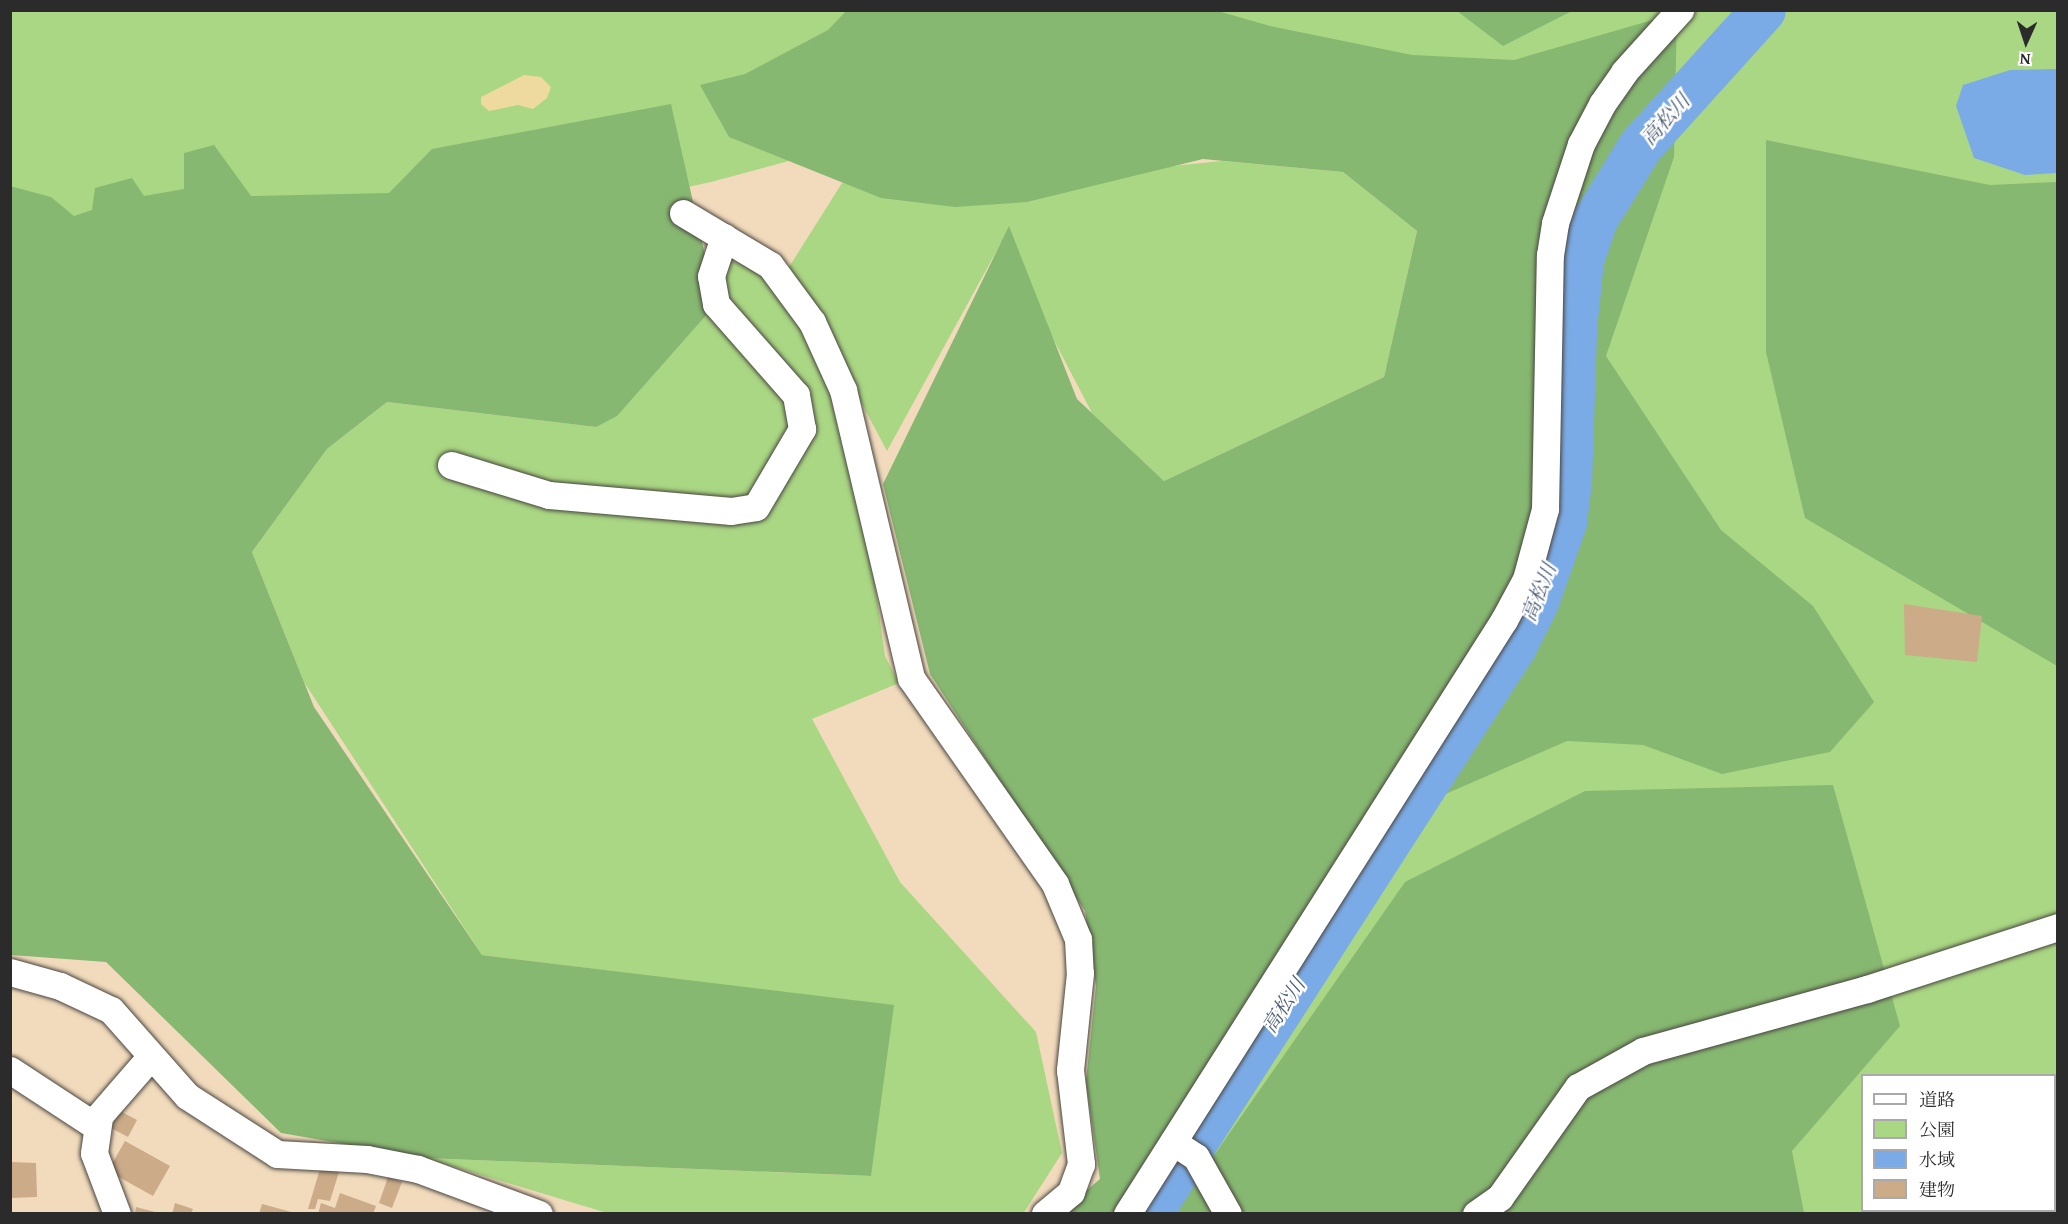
<!DOCTYPE html>
<meta charset="utf-8">
<style>
body{margin:0}
#map{position:relative;width:2068px;height:1224px;overflow:hidden;background:#f2dbbc;font-family:"Gentium Book Plus","Noto Serif JP",serif}
div>[style]{position:absolute}
.green>*{inset:0;background:#aad783}
.forest>*{inset:0;background:#87b871}
.sand>*{inset:0;background:#eeda9e}
.water>*{inset:0;background:#7babe6}
.river>*{height:45px;margin:-22.5px;padding:0 22.5px;transform-origin:22.5px;border-radius:22.5px;background:#7babe6}
.building>*{inset:0;background:#cbab88}
.roads{filter:drop-shadow(0 0 2px #494541) drop-shadow(0 0 2px #494541)}
.minor>*{height:27px;margin:-13.5px;padding:0 13.5px;transform-origin:13.5px;border-radius:13.5px;background:#fff}
span{translate:-50% -50%;white-space:nowrap;text-align:center;line-height:1.15;-webkit-text-stroke:5px #fff;paint-order:stroke}
.water-label{font-size:20px;color:#4b5e76;font-style:italic}
.frame{position:absolute;inset:0;border:12px solid #2b2b2b;pointer-events:none}
.legend{position:absolute;left:1861px;top:1074px;width:195px;height:138px;box-sizing:border-box;background:#fff;border:2px solid #aaa;margin:0;padding:8px 10px;list-style:none;font-size:18px;color:#2b2b2b}
.legend li{display:flex;align-items:center;gap:12px;height:30px}
.legend b{width:30px;border:2px solid #aaa}
.north{position:absolute;left:1996px;top:12px;width:60px;height:60px;-webkit-text-stroke:4px #fff;paint-order:stroke;rotate:183deg;font-size:16px;font-weight:700;line-height:24px;text-align:center;color:#2b2b2b}
.north::after{content:'';display:block;margin:auto;width:21px;height:27px;background:#2b2b2b;clip-path:polygon(50% 0,100% 100%,50% 72%,0 100%)}
</style>
<div id="map">
<div class="green">
<i style="clip-path:polygon(evenodd,11px 11px,2057px 11px,2057px 1213px,1164px 1213px,1328px 798px,1492px 149px,1020px 99px,711px 182px,87px 318px,11px 347px,11px 11px,1862px 1076px,2054px 1076px,2054px 1210px,1862px 1210px,1862px 1076px)"></i>
<i style="clip-path:polygon(1222px 161px,1343px 172px,1417px 231px,1384px 377px,1164px 481px,1092px 413px,1002px 241px,887px 451px,789px 267px,842px 183px,981px 205px,1102px 173px)"></i>
<i style="clip-path:polygon(728px 261px,773px 269px,855px 444px,885px 656px,899px 683px,812px 719px,900px 882px,1036px 1032px,1062px 1153px,1023px 1214px,607px 1213px,425px 1158px,870px 1176px,893px 1006px,482px 955px,304px 682px,252px 552px,327px 449px,387px 402px,596px 427px)"></i>
</div>
<div class="forest">
<i style="clip-path:polygon(846px 11px,1218px 11px,1270px 26px,1412px 55px,1514px 60px,1677px 13px,1674px 157px,1606px 356px,1721px 530px,1813px 606px,1874px 702px,1830px 752px,1722px 774px,1643px 745px,1567px 741px,1409px 810px,1322px 908px,1119px 1213px,1060px 1213px,1100px 1179px,1086px 1081px,1096px 986px,1085px 911px,930px 674px,883px 484px,1009px 226px,1077px 399px,1164px 481px,1384px 377px,1417px 231px,1343px 172px,1203px 159px,1027px 202px,955px 207px,881px 198px,729px 137px,700px 85px,745px 74px,828px 30px)"></i>
<i style="clip-path:polygon(1457px 11px,1572px 11px,1503px 46px)"></i>
<i style="clip-path:polygon(671px 104px,716px 304px,617px 416px,596px 427px,387px 402px,327px 449px,252px 552px,314px 707px,482px 955px,894px 1005px,871px 1176px,425px 1158px,281px 1133px,106px 962px,11px 955px,10px 186px,51px 197px,74px 216px,92px 210px,95px 188px,132px 178px,144px 196px,184px 189px,184px 153px,214px 145px,251px 196px,389px 193px,432px 149px)"></i>
<i style="clip-path:polygon(1766px 140px,1990px 185px,2057px 182px,2057px 666px,1805px 518px,1766px 352px)"></i>
<i style="clip-path:polygon(1833px 785px,1900px 1026px,1792px 1151px,1804px 1213px,1173px 1214px,1405px 882px,1585px 791px)"></i>
</div>
<div class="sand">
<i style="clip-path:polygon(524px 75px,541px 77px,551px 87px,547px 98px,533px 109px,518px 105px,489px 111px,481px 104px,481px 97px)"></i>
</div>
<div class="water">
<i style="clip-path:polygon(2057px 69px,2057px 173px,2025px 175px,1974px 158px,1956px 106px,1963px 85px,2010px 70px)"></i>
</div>
<div class="river">
<i style="left:1194px;top:1143px;width:591px;rotate:-57.22deg"></i>
<i style="left:1514px;top:646px;width:49px;rotate:-63.4deg"></i>
<i style="left:1536px;top:602px;width:85px;rotate:-70.7deg"></i>
<i style="left:1564px;top:522px;width:39px;rotate:-83deg"></i>
<i style="left:1569px;top:483px;width:154px;rotate:-88.1deg"></i>
<i style="left:1574px;top:329px;width:69px;rotate:-84.2deg"></i>
<i style="left:1581px;top:260px;width:43px;rotate:-71.1deg"></i>
<i style="left:1595px;top:219px;width:86px;rotate:-58.3deg"></i>
<i style="left:1640px;top:146px;width:183px;rotate:-47.9deg"></i>
<i style="left:1149px;top:1214px;width:62px;rotate:-57.6deg"></i>
</div>
<div class="building">
<i style="clip-path:polygon(1904px 604px,1982px 616px,1977px 662px,1905px 655px)"></i>
<i style="clip-path:polygon(120px 1111px,137px 1120px,128px 1137px,111px 1128px)"></i>
<i style="clip-path:polygon(125px 1141px,170px 1166px,153px 1196px,108px 1171px)"></i>
<i style="clip-path:polygon(10px 1162px,36px 1163px,37px 1197px,10px 1198px)"></i>
<i style="clip-path:polygon(320px 1169px,339px 1172px,330px 1201px,318px 1199px,315px 1209px,308px 1209px)"></i>
<i style="clip-path:polygon(388px 1177px,402px 1182px,392px 1208px,379px 1203px)"></i>
<i style="clip-path:polygon(340px 1193px,376px 1206px,373px 1214px,318px 1214px,321px 1203px,335px 1208px)"></i>
<i style="clip-path:polygon(175px 1203px,193px 1209px,191px 1214px,172px 1214px)"></i>
<i style="clip-path:polygon(262px 1204px,295px 1213px,295px 1214px,259px 1214px)"></i>
<i style="clip-path:polygon(136px 1207px,159px 1213px,159px 1214px,135px 1214px)"></i>
</div>
<div class="roads">
<div class="minor">
<i style="left:683px;top:213px;width:101px;rotate:30.9deg"></i>
<i style="left:770px;top:265px;width:71px;rotate:53.6deg"></i>
<i style="left:812px;top:322px;width:75px;rotate:65.5deg"></i>
<i style="left:843px;top:390px;width:296px;rotate:76.7deg"></i>
<i style="left:911px;top:678px;width:251px;rotate:55deg"></i>
<i style="left:1055px;top:884px;width:60px;rotate:67.3deg"></i>
<i style="left:1078px;top:939px;width:34px;rotate:87deg"></i>
<i style="left:1080px;top:973px;width:98px;rotate:95.9deg"></i>
<i style="left:1070px;top:1070px;width:95px;rotate:83.3deg"></i>
<i style="left:1081px;top:1164px;width:30px;rotate:110deg"></i>
<i style="left:1071px;top:1192px;width:34px;rotate:140deg"></i>
<i style="left:451px;top:465px;width:102px;rotate:17deg"></i>
<i style="left:549px;top:495px;width:183px;rotate:5deg"></i>
<i style="left:731px;top:511px;width:25px;rotate:-9deg"></i>
<i style="left:756px;top:507px;width:91px;rotate:-59.5deg"></i>
<i style="left:802px;top:429px;width:35px;rotate:-100deg"></i>
<i style="left:796px;top:395px;width:121px;rotate:-131.3deg"></i>
<i style="left:716px;top:304px;width:28px;rotate:-100deg"></i>
<i style="left:711px;top:276px;width:41px;rotate:-71.6deg"></i>
<i style="left:10px;top:972px;width:52px;rotate:15.6deg"></i>
<i style="left:60px;top:986px;width:56px;rotate:25.2deg"></i>
<i style="left:111px;top:1010px;width:115px;rotate:48.5deg"></i>
<i style="left:187px;top:1096px;width:107px;rotate:32.8deg"></i>
<i style="left:277px;top:1154px;width:90px;rotate:3.2deg"></i>
<i style="left:367px;top:1159px;width:52px;rotate:11.1deg"></i>
<i style="left:418px;top:1169px;width:129px;rotate:20.4deg"></i>
<i style="left:10px;top:1070px;width:104px;rotate:33.2deg"></i>
<i style="left:1173px;top:1142px;width:27px;rotate:33deg"></i>
<i style="left:1196px;top:1157px;width:65px;rotate:60.7deg"></i>
<i style="left:117px;top:1214px;width:65px;rotate:-110.7deg"></i>
<i style="left:94px;top:1153px;width:37px;rotate:-82deg"></i>
<i style="left:99px;top:1116px;width:79px;rotate:-49.1deg"></i>
<i style="left:1127px;top:1214px;width:704px;rotate:-57.6deg"></i>
<i style="left:1504px;top:620px;width:47px;rotate:-61.8deg"></i>
<i style="left:1526px;top:579px;width:73px;rotate:-74.8deg"></i>
<i style="left:1545px;top:509px;width:254px;rotate:-88.9deg"></i>
<i style="left:1550px;top:255px;width:32px;rotate:-81deg"></i>
<i style="left:1555px;top:223px;width:83px;rotate:-71.8deg"></i>
<i style="left:1581px;top:144px;width:45px;rotate:-62.3deg"></i>
<i style="left:1602px;top:104px;width:39px;rotate:-55deg"></i>
<i style="left:1624px;top:72px;width:84px;rotate:-47.9deg"></i>
<i style="left:1476px;top:1214px;width:29px;rotate:-35deg"></i>
<i style="left:1500px;top:1197px;width:135px;rotate:-54.7deg"></i>
<i style="left:1578px;top:1087px;width:74px;rotate:-29deg"></i>
<i style="left:1643px;top:1051px;width:232px;rotate:-15.5deg"></i>
<i style="left:1867px;top:989px;width:201px;rotate:-18deg"></i>
</div>
</div>
<div class="water-label">
<span style="left:1665px;top:119px;rotate:-48deg">高松川</span>
<span style="left:1538px;top:592px;rotate:-68deg">高松川</span>
<span style="left:1283px;top:1005px;rotate:-57deg">高松川</span>
</div>
<div class="frame"></div>
<ul class="legend">
<li><b style="height:8px;background:#fff"></b>道路</li>
<li><b style="height:16px;background:#aad783"></b>公園</li>
<li><b style="height:16px;background:#7babe6"></b>水域</li>
<li><b style="height:16px;background:#cbab88"></b>建物</li>
</ul>
<div class="north">N</div>
</div>
